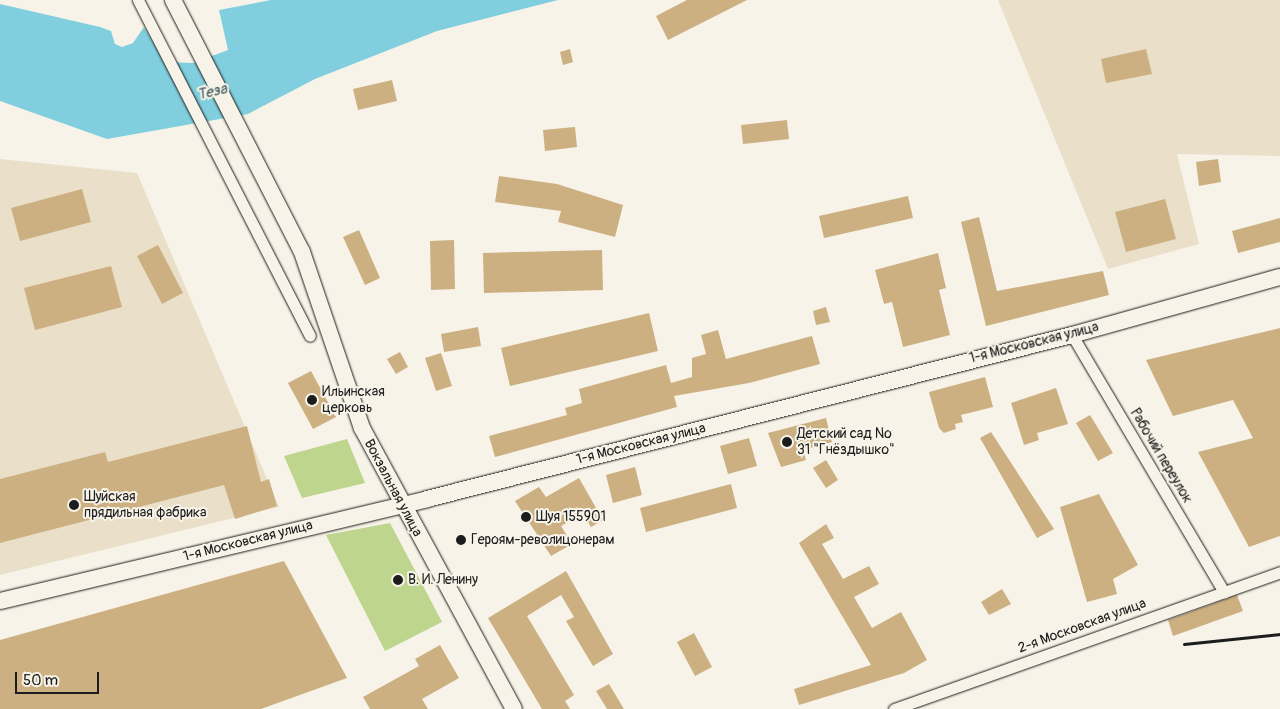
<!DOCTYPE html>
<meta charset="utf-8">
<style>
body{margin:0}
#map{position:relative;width:1280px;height:709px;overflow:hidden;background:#f7f3e8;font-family:Pangolin,sans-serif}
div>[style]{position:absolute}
.built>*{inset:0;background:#eadfc9}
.green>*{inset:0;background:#bdd58c}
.water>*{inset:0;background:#81cfde}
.building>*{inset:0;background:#ccb082}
.roads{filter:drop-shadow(0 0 1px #1c1c1c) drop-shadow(0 0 1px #1c1c1c)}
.street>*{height:11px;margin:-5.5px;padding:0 5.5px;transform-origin:5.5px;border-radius:5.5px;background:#f7f3e8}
.secondary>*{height:16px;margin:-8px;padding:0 8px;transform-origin:8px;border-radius:8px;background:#f7f3e8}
.rail>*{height:3px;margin:-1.5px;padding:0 1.5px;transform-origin:1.5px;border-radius:1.5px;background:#1c1c1c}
.dots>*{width:14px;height:14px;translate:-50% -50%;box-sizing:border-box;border:2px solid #f7f3e8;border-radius:50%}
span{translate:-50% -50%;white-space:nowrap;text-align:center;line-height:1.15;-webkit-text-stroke:4px #f7f3e8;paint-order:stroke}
.street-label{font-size:14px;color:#1c1c1c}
.poi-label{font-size:14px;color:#1c1c1c}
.left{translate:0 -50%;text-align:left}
.water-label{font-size:15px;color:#3f5b60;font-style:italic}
.scale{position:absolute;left:15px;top:672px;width:84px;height:22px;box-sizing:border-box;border:2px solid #1c1c1c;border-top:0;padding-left:6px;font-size:15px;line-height:18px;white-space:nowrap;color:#1c1c1c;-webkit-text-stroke:4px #f7f3e8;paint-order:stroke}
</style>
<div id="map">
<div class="built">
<i style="clip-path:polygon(998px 0,1280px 0,1280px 156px,1177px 154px,1199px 244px,1108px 269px)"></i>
<i style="clip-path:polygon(0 159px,137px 173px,279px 507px,0 575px)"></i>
</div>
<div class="green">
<i style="clip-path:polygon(347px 439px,365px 483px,302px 498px,284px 456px)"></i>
<i style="clip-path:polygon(390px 523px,442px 622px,385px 651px,326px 535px)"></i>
</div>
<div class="water">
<i style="clip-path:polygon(271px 0,558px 0,437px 31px,315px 79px,248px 114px,107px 139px,0 101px,0 4px,100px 27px,111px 31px,115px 44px,122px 47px,133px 43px,144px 27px,165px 62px,193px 63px,228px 50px,219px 10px)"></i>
</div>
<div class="building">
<i style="clip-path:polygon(687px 0,747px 0,668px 40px,656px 16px)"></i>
<i style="clip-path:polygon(570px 49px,573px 62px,563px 65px,560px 52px)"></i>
<i style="clip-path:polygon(1146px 49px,1152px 74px,1106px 83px,1101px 59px)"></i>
<i style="clip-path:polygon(392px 80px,397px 101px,358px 110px,353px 89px)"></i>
<i style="clip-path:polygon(787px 120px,789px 139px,743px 144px,741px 125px)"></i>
<i style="clip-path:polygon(575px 127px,577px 147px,545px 151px,543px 130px)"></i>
<i style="clip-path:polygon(1218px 159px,1221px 182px,1199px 186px,1196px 162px)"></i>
<i style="clip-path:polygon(499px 176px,557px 184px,623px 205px,615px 237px,558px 222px,561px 211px,495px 202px)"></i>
<i style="clip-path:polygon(82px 189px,91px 222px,20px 241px,11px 208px)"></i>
<i style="clip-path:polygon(908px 196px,913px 218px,824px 238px,819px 216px)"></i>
<i style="clip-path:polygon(1165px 199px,1176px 239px,1126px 252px,1115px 212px)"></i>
<i style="clip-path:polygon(979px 217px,997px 291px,1103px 271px,1109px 295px,986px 326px,961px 222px)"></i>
<i style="clip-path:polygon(1280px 218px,1280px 242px,1238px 253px,1232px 231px)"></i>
<i style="clip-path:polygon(359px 230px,380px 278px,365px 285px,343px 237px)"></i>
<i style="clip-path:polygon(454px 240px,455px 289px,431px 290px,430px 241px)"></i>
<i style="clip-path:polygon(158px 245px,183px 293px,162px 304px,137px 256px)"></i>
<i style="clip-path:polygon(602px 250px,603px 290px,484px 293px,483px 253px)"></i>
<i style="clip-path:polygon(938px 253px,946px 288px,939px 290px,950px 335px,903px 347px,892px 302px,884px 304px,875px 270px)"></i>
<i style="clip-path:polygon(111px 266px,122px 307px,35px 330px,24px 288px)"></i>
<i style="clip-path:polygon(826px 307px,830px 322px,816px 325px,813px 311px)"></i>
<i style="clip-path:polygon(649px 313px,658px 351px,510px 386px,501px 348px)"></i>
<i style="clip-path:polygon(478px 327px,481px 346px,444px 352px,441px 334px)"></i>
<i style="clip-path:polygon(1280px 328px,1280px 536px,1249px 547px,1198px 452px,1253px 438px,1233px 400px,1173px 416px,1146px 360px)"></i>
<i style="clip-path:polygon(718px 330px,726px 359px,812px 336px,820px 364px,749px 383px,674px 396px,677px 407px,495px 457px,489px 436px,567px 415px,565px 408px,582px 403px,579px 389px,666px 365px,671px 383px,692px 377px,692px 358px,706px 354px,701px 335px)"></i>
<i style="clip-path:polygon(400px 352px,408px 367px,396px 374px,387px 359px)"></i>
<i style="clip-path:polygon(441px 353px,452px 386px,436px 391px,425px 358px)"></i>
<i style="clip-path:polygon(311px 371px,336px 417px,313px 429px,288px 383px)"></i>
<i style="clip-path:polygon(985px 377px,993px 407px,961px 415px,963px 422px,955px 424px,956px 429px,944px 433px,939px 428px,929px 392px)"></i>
<i style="clip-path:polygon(1056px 388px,1068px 424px,1037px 433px,1039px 440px,1024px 445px,1011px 403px)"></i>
<i style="clip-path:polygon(1090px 415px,1113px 453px,1098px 461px,1076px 423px)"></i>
<i style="clip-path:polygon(826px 418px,832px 442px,803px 450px,806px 460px,781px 467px,768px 433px)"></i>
<i style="clip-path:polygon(247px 426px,261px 482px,269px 479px,277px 506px,235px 519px,224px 485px,0 543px,0 479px,105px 452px,108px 462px)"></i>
<i style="clip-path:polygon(991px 432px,1054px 529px,1037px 538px,980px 438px)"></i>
<i style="clip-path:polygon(749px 438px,757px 466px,728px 474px,720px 446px)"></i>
<i style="clip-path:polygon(826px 460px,838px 480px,826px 488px,813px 468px)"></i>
<i style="clip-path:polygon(635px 467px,642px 495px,613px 503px,606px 475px)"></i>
<i style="clip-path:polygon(579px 478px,603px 520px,591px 527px,583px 514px,561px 526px,572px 544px,551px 556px,515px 501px,539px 487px,546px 497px)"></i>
<i style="clip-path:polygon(731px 484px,737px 508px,646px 532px,640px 508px)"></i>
<i style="clip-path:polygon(1099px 494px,1138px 565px,1113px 579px,1117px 594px,1087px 602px,1060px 507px)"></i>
<i style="clip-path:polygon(826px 524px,834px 538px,822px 544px,843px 579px,869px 566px,879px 584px,854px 597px,872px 628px,901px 612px,927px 660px,904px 673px,799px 705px,794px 689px,871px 665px,799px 543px)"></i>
<i style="clip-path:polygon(284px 561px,347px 678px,261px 709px,0 709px,0 640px)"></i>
<i style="clip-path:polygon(566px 571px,613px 654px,593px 666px,566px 621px,574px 617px,561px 595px,527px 616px,574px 695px,565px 701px,570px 709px,542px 709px,488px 618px)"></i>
<i style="clip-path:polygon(1002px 589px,1011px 604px,989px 615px,981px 602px)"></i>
<i style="clip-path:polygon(1237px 595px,1243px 611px,1173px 636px,1168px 620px)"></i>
<i style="clip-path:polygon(694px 633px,712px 667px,695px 676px,677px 642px)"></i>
<i style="clip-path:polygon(440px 645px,459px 678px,422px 699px,428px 709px,370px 709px,363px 697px,419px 666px,415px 659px)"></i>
<i style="clip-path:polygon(609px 684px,624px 709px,607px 709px,596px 691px)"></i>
</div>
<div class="roads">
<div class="street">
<i style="left:138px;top:0;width:377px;rotate:62.9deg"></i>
<i style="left:1072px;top:335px;width:299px;rotate:59.4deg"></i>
<i style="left:894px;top:709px;width:410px;rotate:-19.5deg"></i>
</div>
<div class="secondary">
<i style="left:173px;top:0;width:283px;rotate:62.9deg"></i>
<i style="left:302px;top:252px;width:186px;rotate:71.2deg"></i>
<i style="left:362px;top:428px;width:319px;rotate:61.6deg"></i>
<i style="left:0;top:601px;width:439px;rotate:-13.4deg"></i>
<i style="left:427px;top:499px;width:666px;rotate:-14.27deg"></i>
<i style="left:1072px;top:335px;width:216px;rotate:-15.6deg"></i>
</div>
</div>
<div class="rail">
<i style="left:1184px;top:644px;width:97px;rotate:-5.9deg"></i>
</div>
<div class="dots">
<i style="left:312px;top:400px;background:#1c1c1c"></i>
<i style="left:787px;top:442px;background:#1c1c1c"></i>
<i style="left:74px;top:505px;background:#1c1c1c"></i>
<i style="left:526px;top:517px;background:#1c1c1c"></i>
<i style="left:461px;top:540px;background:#1c1c1c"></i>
<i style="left:398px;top:580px;background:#1c1c1c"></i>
</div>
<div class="street-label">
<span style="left:1034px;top:343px;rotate:-14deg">1-я Московская улица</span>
<span style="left:641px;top:444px;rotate:-14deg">1-я Московская улица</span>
<span style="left:1161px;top:456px;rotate:59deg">Рабочий переулок</span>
<span style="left:393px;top:488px;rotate:62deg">Вокзальная улица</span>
<span style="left:248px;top:541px;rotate:-14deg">1-я Московская улица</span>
<span style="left:1082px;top:626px;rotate:-20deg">2-я Московская улица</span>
</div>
<div class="poi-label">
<span class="left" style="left:322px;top:400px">Ильинская<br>церковь</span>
<span class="left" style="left:797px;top:442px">Детский сад №<br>31 "Гнёздышко"</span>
<span class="left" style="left:84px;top:505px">Шуйская<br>прядильная фабрика</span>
<span class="left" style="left:536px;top:517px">Шуя 155901</span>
<span class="left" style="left:471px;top:540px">Героям-револицонерам</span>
<span class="left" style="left:408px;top:580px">В. И. Ленину</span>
</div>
<div class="water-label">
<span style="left:212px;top:92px;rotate:-13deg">Теза</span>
</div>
<div class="scale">50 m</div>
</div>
